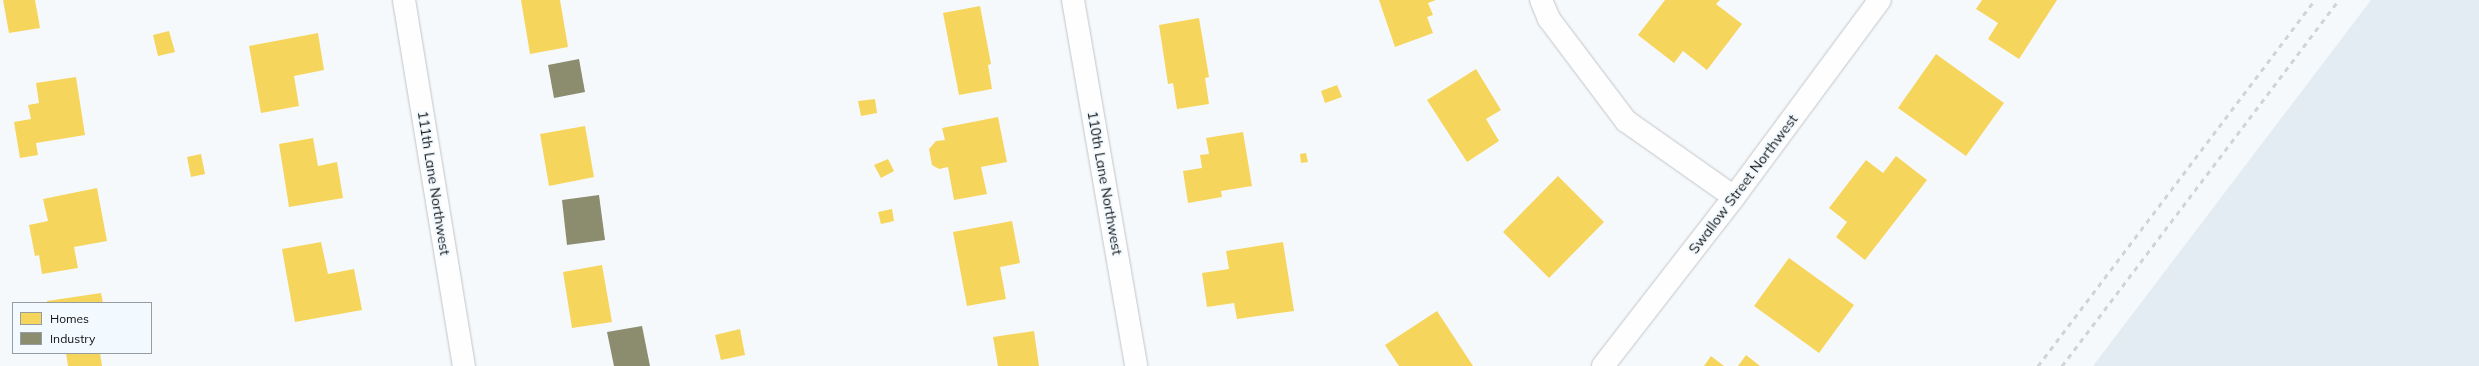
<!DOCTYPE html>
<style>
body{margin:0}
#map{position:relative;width:2479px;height:366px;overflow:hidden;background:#f6f9fc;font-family:Mulish,sans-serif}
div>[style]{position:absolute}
.built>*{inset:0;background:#e2ecf2}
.homes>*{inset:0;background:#f6d55c}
.industry>*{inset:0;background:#8c8c6e}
.roads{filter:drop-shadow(0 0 1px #c2c5c7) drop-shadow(0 0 1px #c2c5c7)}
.minor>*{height:22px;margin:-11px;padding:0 11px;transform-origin:11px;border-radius:11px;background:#fefeff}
.rail>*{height:3px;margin-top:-1.5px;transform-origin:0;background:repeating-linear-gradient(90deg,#d2d4d4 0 5px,transparent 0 10px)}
span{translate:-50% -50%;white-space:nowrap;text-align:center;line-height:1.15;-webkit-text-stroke:4px #f3faff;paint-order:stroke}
.street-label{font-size:14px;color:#0e1011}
.legend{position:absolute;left:12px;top:302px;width:140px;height:52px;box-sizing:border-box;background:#f3faff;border:1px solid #979ca0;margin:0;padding:5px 7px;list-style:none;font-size:12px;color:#0e1011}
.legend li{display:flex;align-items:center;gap:8px;height:20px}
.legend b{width:20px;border:1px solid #979ca0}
</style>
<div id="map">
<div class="built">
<i style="clip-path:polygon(2371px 0,2479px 0,2479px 366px,2093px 366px)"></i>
</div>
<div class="homes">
<i style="clip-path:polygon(3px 0,35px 0,40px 28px,9px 33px)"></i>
<i style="clip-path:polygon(521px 0,560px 0,568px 47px,530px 54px)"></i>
<i style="clip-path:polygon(1379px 0,1436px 0,1428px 3px,1433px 15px,1427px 17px,1433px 33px,1395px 47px)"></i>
<i style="clip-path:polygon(1665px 0,1720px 0,1716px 4px,1742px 24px,1707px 70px,1683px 51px,1674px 63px,1638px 35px)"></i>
<i style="clip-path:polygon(1982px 0,2057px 0,2019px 59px,1988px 39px,1998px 23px,1976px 9px)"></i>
<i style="clip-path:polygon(980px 6px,991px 64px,988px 65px,992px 89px,959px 95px,943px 13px)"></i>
<i style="clip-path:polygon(1199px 18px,1209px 77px,1205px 78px,1209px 104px,1177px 109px,1173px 83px,1168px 84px,1159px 25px)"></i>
<i style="clip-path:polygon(169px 31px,175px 52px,158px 56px,153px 35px)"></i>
<i style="clip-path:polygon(318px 33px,324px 70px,294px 76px,299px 106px,261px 113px,249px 46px)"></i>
<i style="clip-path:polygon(1936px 54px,2004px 103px,1966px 156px,1898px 108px)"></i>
<i style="clip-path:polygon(1476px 69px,1501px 110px,1486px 119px,1499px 141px,1467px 162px,1427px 100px)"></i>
<i style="clip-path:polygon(76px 77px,85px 135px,36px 143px,38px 155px,20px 158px,14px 122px,31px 119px,28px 105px,39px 103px,36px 83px)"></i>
<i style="clip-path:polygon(1337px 85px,1342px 97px,1325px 103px,1321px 91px)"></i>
<i style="clip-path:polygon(875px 99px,877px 113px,861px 116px,858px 101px)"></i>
<i style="clip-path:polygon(998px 117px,1007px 162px,981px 167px,987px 194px,954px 200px,948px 167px,939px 169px,932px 165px,929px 149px,936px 141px,945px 140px,942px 128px)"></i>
<i style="clip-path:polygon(585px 126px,594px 177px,549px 186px,540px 134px)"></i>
<i style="clip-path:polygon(1243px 132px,1252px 186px,1221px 191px,1222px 197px,1188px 203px,1183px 171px,1202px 168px,1200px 155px,1209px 154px,1206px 138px)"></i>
<i style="clip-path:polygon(313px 138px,318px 166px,337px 162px,343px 198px,289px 207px,279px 144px)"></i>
<i style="clip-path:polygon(1306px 153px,1308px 162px,1301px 163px,1300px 154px)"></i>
<i style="clip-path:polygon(201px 154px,205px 174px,191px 177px,187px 157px)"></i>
<i style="clip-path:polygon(1896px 156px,1927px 180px,1865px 260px,1836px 237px,1847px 222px,1829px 208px,1866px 160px,1883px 173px)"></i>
<i style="clip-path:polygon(888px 159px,894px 171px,881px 178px,874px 165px)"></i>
<i style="clip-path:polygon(1558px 176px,1604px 222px,1549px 278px,1503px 232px)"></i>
<i style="clip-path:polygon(97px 188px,107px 241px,74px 247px,78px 268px,42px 274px,39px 255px,35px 256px,29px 225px,48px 221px,43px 199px)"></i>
<i style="clip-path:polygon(892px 209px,894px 221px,881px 224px,878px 212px)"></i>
<i style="clip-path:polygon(1012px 221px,1020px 263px,1000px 267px,1006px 299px,967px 306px,953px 232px)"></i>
<i style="clip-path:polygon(321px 242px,328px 274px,354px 269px,362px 310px,295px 322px,282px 249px)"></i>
<i style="clip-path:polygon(1283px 242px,1294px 311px,1237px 319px,1234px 303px,1207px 307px,1202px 273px,1229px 269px,1226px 251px)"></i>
<i style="clip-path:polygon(1789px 258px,1854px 305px,1819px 353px,1754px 306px)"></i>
<i style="clip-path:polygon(602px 265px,612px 322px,572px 328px,563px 272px)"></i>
<i style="clip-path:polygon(101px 293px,103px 303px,47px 303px,47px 301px)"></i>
<i style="clip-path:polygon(1437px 311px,1473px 366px,1399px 366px,1385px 345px)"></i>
<i style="clip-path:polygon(740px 329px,745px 355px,721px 360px,715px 335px)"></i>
<i style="clip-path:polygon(1034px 331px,1039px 366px,998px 366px,993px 337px)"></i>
<i style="clip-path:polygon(66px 353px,100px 353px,102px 366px,68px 366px)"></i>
<i style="clip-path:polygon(1746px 355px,1760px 366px,1738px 366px)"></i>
<i style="clip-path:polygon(1711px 356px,1724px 366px,1704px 366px)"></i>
</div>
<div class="industry">
<i style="clip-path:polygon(579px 59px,585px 92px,554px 98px,548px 65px)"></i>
<i style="clip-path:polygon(599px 195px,605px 240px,567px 245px,562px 200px)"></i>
<i style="clip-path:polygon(642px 326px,650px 366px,614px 366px,607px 332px)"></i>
</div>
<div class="roads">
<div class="minor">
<i style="left:404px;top:0;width:371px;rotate:80.7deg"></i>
<i style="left:1073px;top:0;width:371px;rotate:80.2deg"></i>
<i style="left:1541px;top:0;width:21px;rotate:67deg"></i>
<i style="left:1549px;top:19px;width:128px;rotate:53deg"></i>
<i style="left:1626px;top:121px;width:132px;rotate:35.1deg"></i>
<i style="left:1603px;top:366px;width:214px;rotate:-52.2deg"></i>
<i style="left:1734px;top:197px;width:245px;rotate:-53.5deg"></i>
</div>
</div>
<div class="rail">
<i style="left:2038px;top:366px;width:459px;rotate:-52.9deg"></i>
<i style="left:2062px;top:366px;width:459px;rotate:-52.9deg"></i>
</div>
<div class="street-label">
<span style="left:434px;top:183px;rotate:81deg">111th Lane Northwest</span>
<span style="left:1105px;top:183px;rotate:80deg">110th Lane Northwest</span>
<span style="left:1743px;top:184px;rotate:-53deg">Swallow Street Northwest</span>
</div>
<ul class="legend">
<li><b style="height:11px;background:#f6d55c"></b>Homes</li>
<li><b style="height:11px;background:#8c8c6e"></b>Industry</li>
</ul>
</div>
